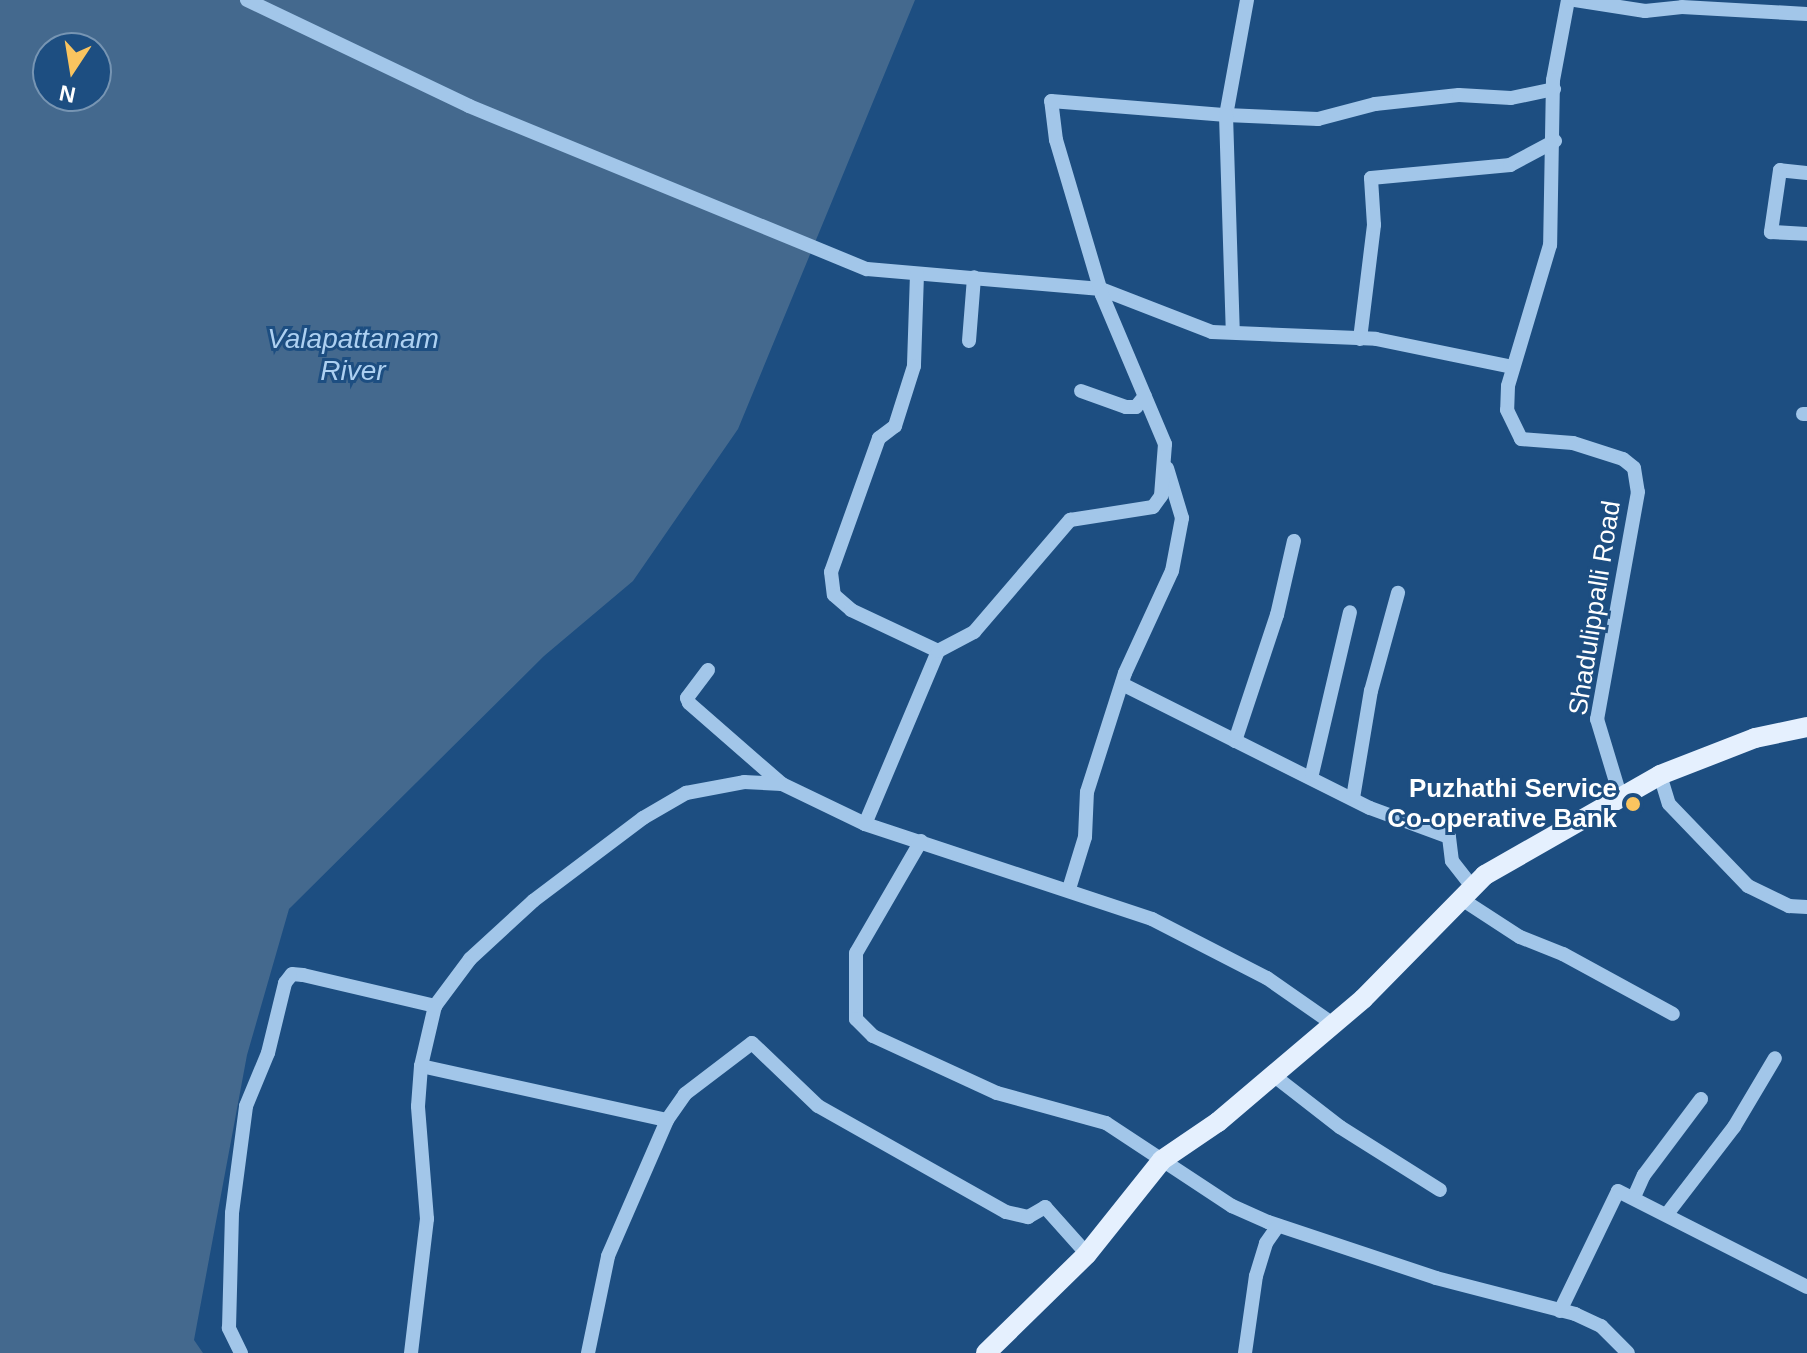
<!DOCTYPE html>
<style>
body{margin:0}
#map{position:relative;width:1807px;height:1353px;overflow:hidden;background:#1d4e81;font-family:Helvetica,sans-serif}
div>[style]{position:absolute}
.water>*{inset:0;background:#44698e}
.minor>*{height:14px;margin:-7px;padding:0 7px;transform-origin:7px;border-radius:7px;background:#a2c6e9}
.major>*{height:20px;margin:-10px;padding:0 10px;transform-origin:10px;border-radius:10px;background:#e5f0fe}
.dots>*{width:22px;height:22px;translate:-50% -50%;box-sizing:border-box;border:4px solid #1d4e81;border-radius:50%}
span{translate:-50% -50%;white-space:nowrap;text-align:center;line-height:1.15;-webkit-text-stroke:6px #1d4e81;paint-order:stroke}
.street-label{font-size:26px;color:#fff}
.poi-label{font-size:26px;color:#fff;font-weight:700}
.right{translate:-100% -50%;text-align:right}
.water-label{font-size:28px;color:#add0f1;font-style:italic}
.north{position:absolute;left:32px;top:32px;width:80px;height:80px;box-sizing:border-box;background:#1d4e81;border:2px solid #7795b3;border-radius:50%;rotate:192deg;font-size:22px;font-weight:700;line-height:32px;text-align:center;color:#fff}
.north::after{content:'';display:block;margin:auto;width:28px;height:36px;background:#fac45f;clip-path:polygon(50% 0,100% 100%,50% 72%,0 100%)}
</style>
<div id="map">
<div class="water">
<i style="clip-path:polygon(evenodd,0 0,915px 0,738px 429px,633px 581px,544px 656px,289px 909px,247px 1055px,194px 1340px,203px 1353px,0 1353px,0 0,48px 48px,96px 48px,96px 96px,48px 96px,48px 48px)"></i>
</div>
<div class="minor">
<i style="left:247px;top:0;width:246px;rotate:25.5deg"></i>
<i style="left:469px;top:106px;width:430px;rotate:22.3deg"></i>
<i style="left:867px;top:269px;width:235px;rotate:4.9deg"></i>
<i style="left:1101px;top:289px;width:119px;rotate:21.2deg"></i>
<i style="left:1212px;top:332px;width:164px;rotate:2.4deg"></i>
<i style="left:1376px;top:339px;width:140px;rotate:11.6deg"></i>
<i style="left:1247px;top:0;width:117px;rotate:100.3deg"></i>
<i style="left:1226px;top:115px;width:92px;rotate:2.5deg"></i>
<i style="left:1318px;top:119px;width:59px;rotate:-14.7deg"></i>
<i style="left:1375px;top:104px;width:84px;rotate:-6.1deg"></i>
<i style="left:1459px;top:95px;width:52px;rotate:3.3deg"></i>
<i style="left:1511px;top:98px;width:44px;rotate:-11.8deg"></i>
<i style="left:1568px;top:0;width:81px;rotate:100.6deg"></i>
<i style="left:1553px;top:80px;width:165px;rotate:91deg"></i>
<i style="left:1550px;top:245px;width:147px;rotate:106.6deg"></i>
<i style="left:1508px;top:386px;width:24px;rotate:92deg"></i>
<i style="left:1507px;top:410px;width:32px;rotate:64deg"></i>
<i style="left:1521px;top:439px;width:52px;rotate:4.4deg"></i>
<i style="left:1573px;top:443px;width:52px;rotate:17.7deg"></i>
<i style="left:1623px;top:459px;width:14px;rotate:39deg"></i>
<i style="left:1634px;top:468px;width:24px;rotate:81deg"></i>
<i style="left:1638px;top:492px;width:231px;rotate:100.2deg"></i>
<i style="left:1597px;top:719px;width:79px;rotate:73.2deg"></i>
<i style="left:1575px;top:0;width:71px;rotate:8.9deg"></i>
<i style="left:1645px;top:11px;width:37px;rotate:-6deg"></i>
<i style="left:1682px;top:7px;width:125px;rotate:3.2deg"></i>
<i style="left:1807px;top:173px;width:27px;rotate:-174deg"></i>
<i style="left:1780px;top:170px;width:63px;rotate:98.3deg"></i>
<i style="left:1771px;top:232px;width:36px;rotate:3deg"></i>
<i style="left:917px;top:274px;width:92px;rotate:91.9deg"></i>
<i style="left:914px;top:366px;width:63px;rotate:107.6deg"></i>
<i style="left:895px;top:426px;width:20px;rotate:143deg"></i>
<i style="left:879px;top:438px;width:142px;rotate:109.7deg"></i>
<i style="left:831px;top:572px;width:23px;rotate:83deg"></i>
<i style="left:834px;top:595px;width:23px;rotate:41deg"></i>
<i style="left:851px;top:610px;width:96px;rotate:25.2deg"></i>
<i style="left:1360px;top:339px;width:115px;rotate:-83deg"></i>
<i style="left:1374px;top:225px;width:47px;rotate:-93.7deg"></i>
<i style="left:1371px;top:178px;width:140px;rotate:-5.3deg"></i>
<i style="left:1510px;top:165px;width:51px;rotate:-28.1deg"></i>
<i style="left:969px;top:341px;width:64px;rotate:-85.5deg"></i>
<i style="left:1081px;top:391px;width:48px;rotate:19.6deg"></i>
<i style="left:1126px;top:407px;width:10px"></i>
<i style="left:1136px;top:407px;width:14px;rotate:-51deg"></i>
<i style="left:1803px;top:414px;width:4px"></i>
<i style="left:708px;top:670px;width:35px;rotate:127deg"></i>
<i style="left:687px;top:698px;width:5px;rotate:68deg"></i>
<i style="left:689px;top:703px;width:123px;rotate:41.1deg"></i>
<i style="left:1122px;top:684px;width:277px;rotate:26.6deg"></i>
<i style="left:1370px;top:808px;width:84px;rotate:20.2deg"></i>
<i style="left:1449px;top:837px;width:24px;rotate:83deg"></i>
<i style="left:1452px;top:861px;width:34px;rotate:52deg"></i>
<i style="left:1235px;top:741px;width:133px;rotate:-71.6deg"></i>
<i style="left:1277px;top:615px;width:76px;rotate:-77.1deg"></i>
<i style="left:1312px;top:774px;width:166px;rotate:-76.8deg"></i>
<i style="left:1660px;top:775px;width:30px;rotate:73deg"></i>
<i style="left:1669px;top:804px;width:114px;rotate:46.1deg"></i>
<i style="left:1748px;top:886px;width:46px;rotate:26deg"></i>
<i style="left:1789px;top:906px;width:18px;rotate:3deg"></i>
<i style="left:1353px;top:798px;width:109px;rotate:-80.5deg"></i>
<i style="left:1371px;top:691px;width:102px;rotate:-74.6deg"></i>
<i style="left:865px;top:824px;width:302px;rotate:18.3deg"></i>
<i style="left:1152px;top:919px;width:129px;rotate:27.2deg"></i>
<i style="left:1267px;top:978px;width:80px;rotate:34.9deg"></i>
<i style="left:921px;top:841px;width:129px;rotate:120.1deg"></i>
<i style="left:856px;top:953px;width:66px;rotate:90deg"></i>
<i style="left:856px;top:1019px;width:24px;rotate:45deg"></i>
<i style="left:873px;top:1036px;width:136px;rotate:24.7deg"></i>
<i style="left:997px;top:1093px;width:113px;rotate:15.4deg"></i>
<i style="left:1106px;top:1123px;width:151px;rotate:33.4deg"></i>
<i style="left:1232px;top:1206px;width:39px;rotate:24deg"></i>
<i style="left:1268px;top:1222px;width:177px;rotate:18.4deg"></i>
<i style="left:1436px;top:1278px;width:144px;rotate:14.5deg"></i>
<i style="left:1575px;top:1314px;width:29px;rotate:25deg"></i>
<i style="left:1601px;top:1326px;width:38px;rotate:45deg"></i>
<i style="left:1069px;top:889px;width:54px;rotate:-72.9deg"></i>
<i style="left:1085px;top:837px;width:45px;rotate:-87.5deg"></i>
<i style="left:1087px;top:792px;width:125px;rotate:-72.3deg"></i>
<i style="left:1125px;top:673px;width:112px;rotate:-65.3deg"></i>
<i style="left:1172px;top:571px;width:54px;rotate:-79.3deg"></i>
<i style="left:1182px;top:518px;width:52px;rotate:-106.7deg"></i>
<i style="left:1463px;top:900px;width:68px;rotate:33deg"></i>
<i style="left:1520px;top:937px;width:46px;rotate:21.6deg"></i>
<i style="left:1563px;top:954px;width:125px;rotate:28.6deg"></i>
<i style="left:421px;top:1066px;width:252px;rotate:12.4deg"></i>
<i style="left:667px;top:1120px;width:32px;rotate:-55deg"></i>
<i style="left:685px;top:1094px;width:84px;rotate:-37.3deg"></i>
<i style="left:752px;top:1043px;width:91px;rotate:43.7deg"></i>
<i style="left:818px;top:1106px;width:216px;rotate:29.4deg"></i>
<i style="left:1006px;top:1212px;width:23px;rotate:13deg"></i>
<i style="left:1028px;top:1217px;width:20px;rotate:-30deg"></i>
<i style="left:1045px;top:1207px;width:63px;rotate:48.2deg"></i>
<i style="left:1273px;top:1075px;width:85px;rotate:37.8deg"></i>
<i style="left:1340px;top:1127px;width:118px;rotate:32.2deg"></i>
<i style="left:1634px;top:1197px;width:24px;rotate:-66deg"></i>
<i style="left:1644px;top:1175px;width:95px;rotate:-53.1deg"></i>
<i style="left:1667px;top:1214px;width:110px;rotate:-52.4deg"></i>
<i style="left:1734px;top:1127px;width:80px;rotate:-59.3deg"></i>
<i style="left:1560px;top:1311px;width:133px;rotate:-64.2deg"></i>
<i style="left:1618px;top:1191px;width:212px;rotate:26.9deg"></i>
<i style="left:241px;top:1353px;width:28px;rotate:-116deg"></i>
<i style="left:229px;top:1328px;width:115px;rotate:-88.5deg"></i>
<i style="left:232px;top:1213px;width:108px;rotate:-82.5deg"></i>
<i style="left:246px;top:1106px;width:57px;rotate:-67.5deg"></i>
<i style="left:268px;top:1053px;width:72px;rotate:-76.3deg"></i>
<i style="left:285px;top:983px;width:11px;rotate:-52deg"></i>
<i style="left:292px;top:974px;width:11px;rotate:5deg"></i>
<i style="left:303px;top:975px;width:136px;rotate:13.2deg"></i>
<i style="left:411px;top:1353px;width:135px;rotate:-83.2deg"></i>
<i style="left:427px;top:1219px;width:113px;rotate:-94.6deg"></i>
<i style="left:418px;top:1106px;width:40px;rotate:-85.7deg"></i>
<i style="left:421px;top:1066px;width:62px;rotate:-76.9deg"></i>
<i style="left:435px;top:1006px;width:59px;rotate:-53.3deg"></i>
<i style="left:470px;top:959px;width:86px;rotate:-42.6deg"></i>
<i style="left:533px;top:901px;width:138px;rotate:-37deg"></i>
<i style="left:643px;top:818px;width:50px;rotate:-30.2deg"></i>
<i style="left:686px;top:793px;width:59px;rotate:-10.7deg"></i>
<i style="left:744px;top:782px;width:38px;rotate:3deg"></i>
<i style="left:782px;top:784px;width:92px;rotate:25.7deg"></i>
<i style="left:865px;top:824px;width:188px;rotate:-67.1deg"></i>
<i style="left:938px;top:651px;width:41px;rotate:-27.8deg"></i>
<i style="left:974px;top:632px;width:148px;rotate:-49.4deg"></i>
<i style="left:1070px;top:520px;width:84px;rotate:-8.9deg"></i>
<i style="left:1153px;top:507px;width:14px;rotate:-54deg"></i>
<i style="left:1161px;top:496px;width:52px;rotate:-85.6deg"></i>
<i style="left:1165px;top:444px;width:162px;rotate:-112.9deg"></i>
<i style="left:1102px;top:295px;width:162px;rotate:-106.5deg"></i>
<i style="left:1056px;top:140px;width:39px;rotate:-97deg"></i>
<i style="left:1051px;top:101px;width:176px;rotate:4.6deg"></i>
<i style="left:1226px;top:115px;width:217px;rotate:88.2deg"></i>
<i style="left:588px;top:1353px;width:99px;rotate:-78.3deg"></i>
<i style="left:608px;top:1256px;width:148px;rotate:-66.5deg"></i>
<i style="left:1245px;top:1353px;width:78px;rotate:-81.9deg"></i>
<i style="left:1256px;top:1276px;width:34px;rotate:-73deg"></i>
<i style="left:1266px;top:1243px;width:21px;rotate:-55deg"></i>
</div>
<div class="major">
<i style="left:986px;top:1353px;width:141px;rotate:-44.4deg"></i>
<i style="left:1087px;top:1254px;width:120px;rotate:-51.4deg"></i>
<i style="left:1162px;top:1160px;width:68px;rotate:-34.2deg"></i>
<i style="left:1218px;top:1122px;width:190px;rotate:-40.3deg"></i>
<i style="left:1363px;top:999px;width:174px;rotate:-45.5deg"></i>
<i style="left:1485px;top:875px;width:202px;rotate:-29.7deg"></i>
<i style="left:1660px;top:775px;width:102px;rotate:-21.3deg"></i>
<i style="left:1755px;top:738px;width:53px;rotate:-11.9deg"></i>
</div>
<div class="dots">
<i style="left:1633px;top:804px;background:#fac45f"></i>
</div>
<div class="street-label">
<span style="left:1595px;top:608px;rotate:-81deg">Shadulippalli Road</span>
</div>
<div class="poi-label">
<span class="right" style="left:1617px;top:804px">Puzhathi Service<br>Co-operative Bank</span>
</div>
<div class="water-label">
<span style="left:353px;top:355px">Valapattanam<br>River</span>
</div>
<div class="north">N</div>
</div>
